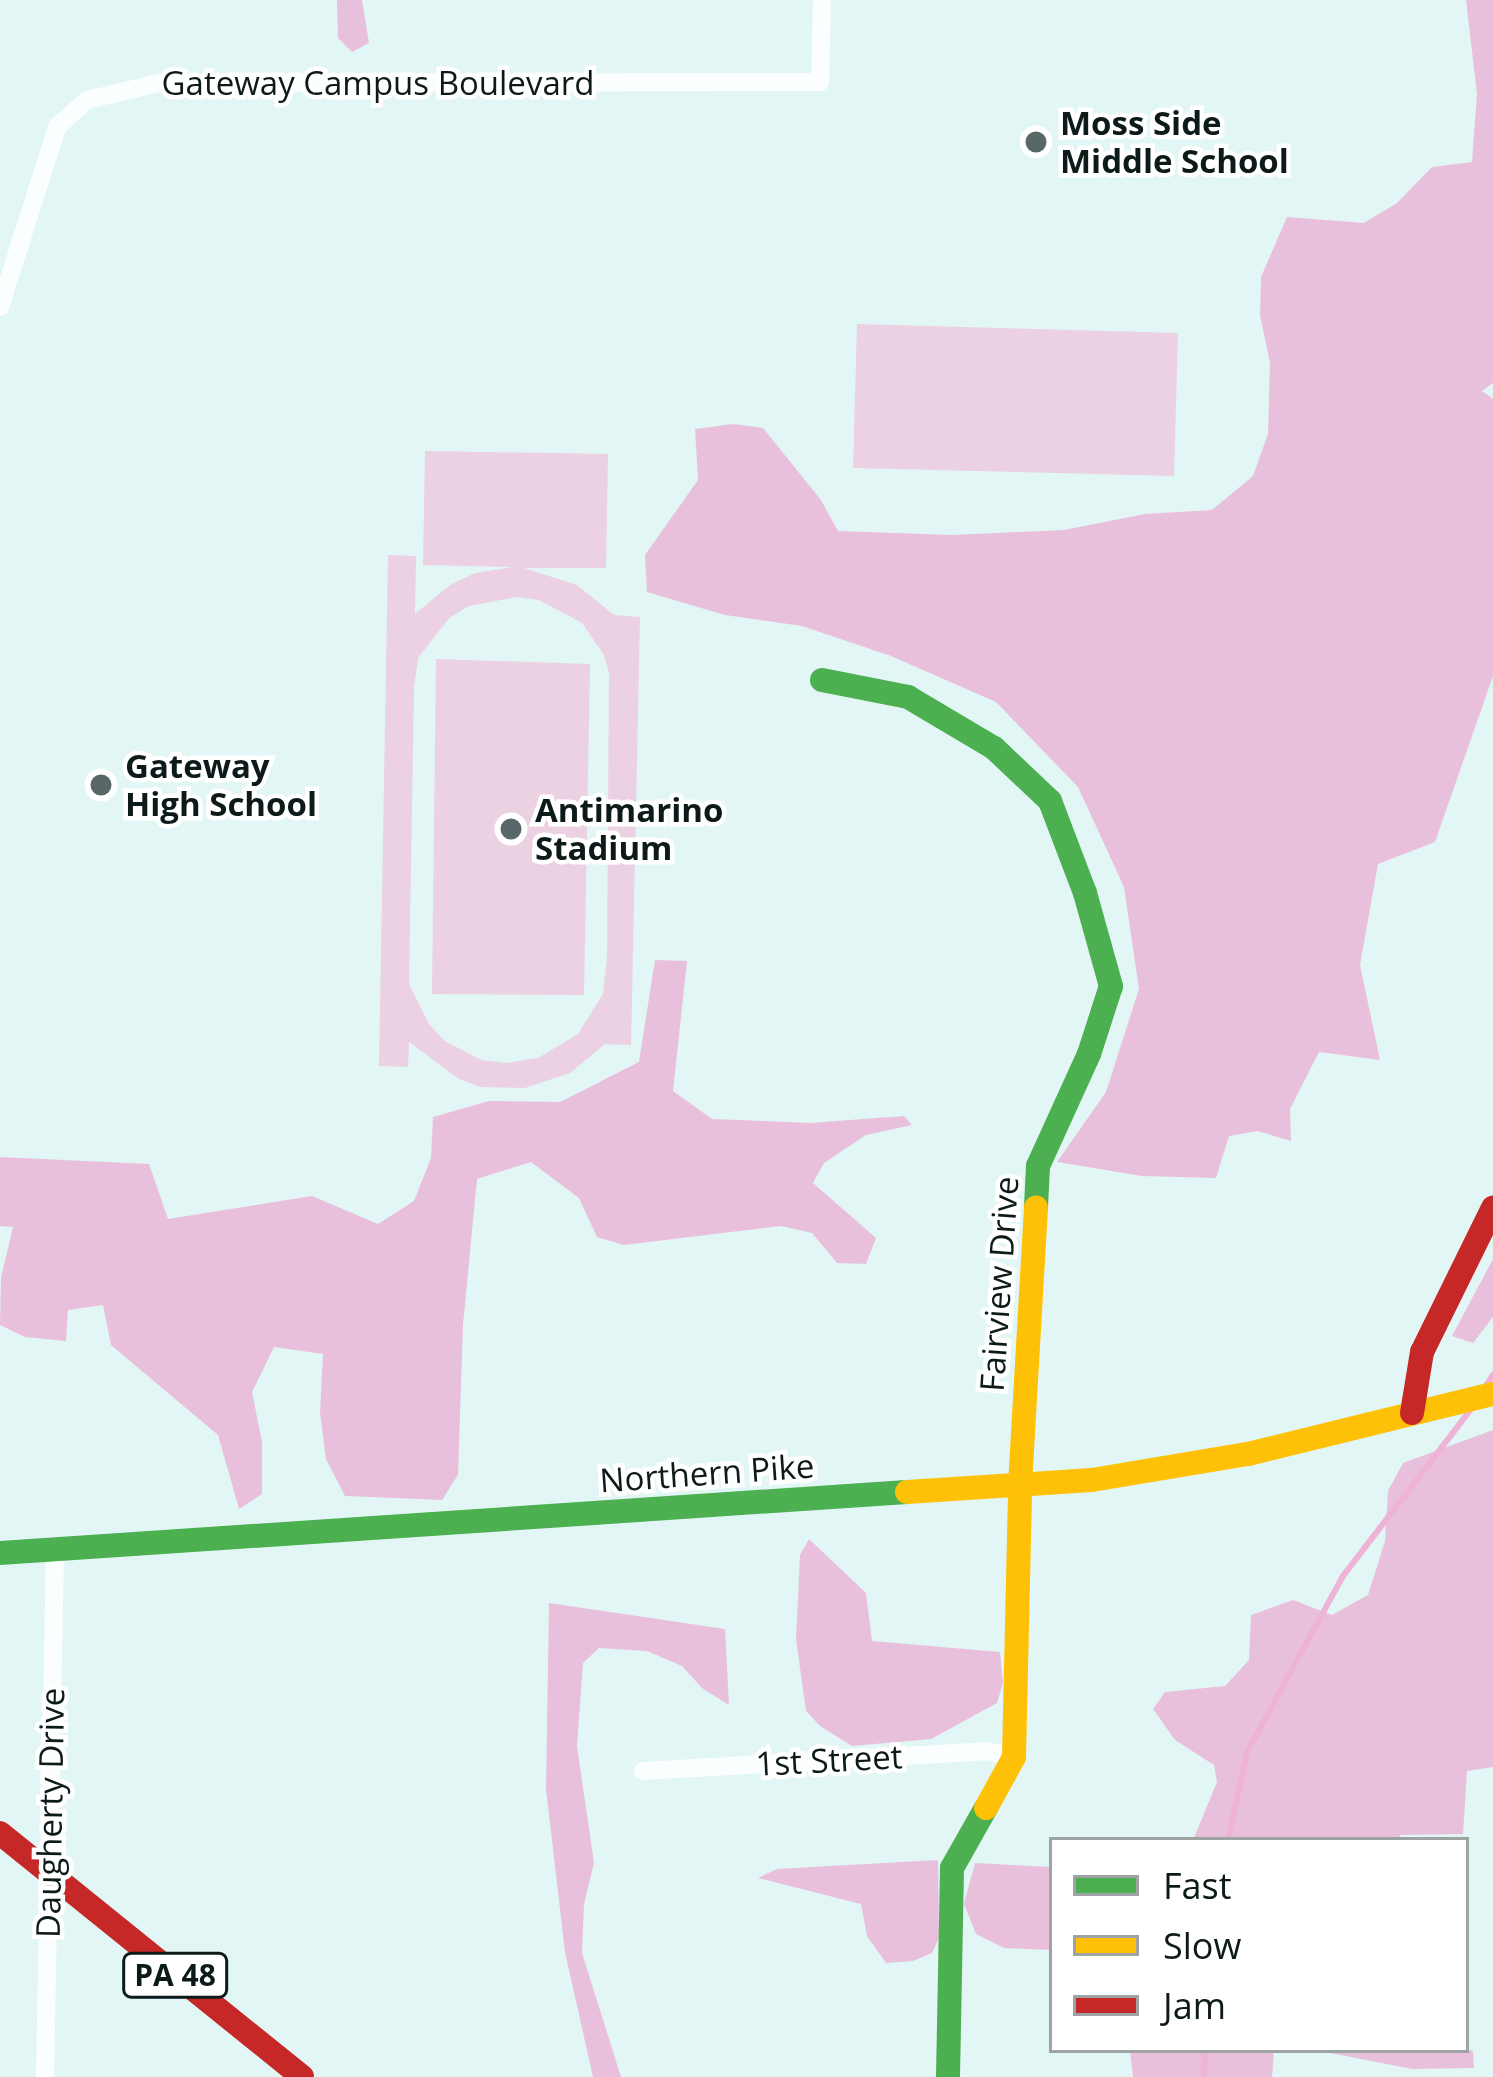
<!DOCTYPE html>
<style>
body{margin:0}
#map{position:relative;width:1493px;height:2077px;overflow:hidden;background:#e2f6f5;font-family:"Open Sans",sans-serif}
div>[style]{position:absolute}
.green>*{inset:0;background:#ebd1e2}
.forest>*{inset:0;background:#e9c0db}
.stream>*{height:6px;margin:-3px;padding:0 3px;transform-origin:3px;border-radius:3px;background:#eeb3d6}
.street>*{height:18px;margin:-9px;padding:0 9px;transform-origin:9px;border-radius:9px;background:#fbfefe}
.fast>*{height:24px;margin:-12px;padding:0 12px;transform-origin:12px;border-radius:12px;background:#4caf50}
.slow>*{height:24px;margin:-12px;padding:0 12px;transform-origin:12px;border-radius:12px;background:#ffc107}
.jam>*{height:24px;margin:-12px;padding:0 12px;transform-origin:12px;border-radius:12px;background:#c62828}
.dots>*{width:33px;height:33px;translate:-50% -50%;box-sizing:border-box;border:6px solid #fff;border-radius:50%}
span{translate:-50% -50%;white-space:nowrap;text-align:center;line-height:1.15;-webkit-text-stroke:9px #fff;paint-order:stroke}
.shield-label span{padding:3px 9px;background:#fff;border:3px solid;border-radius:9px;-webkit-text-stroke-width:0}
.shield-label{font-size:30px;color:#0d1a1a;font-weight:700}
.street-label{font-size:33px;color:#0d1a1a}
.poi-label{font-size:33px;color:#0d1a1a;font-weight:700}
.left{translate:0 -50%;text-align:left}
.legend{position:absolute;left:1049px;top:1837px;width:420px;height:216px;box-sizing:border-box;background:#fff;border:3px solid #9ea3a3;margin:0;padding:15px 21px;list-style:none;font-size:36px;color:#0d1a1a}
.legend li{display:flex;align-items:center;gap:24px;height:60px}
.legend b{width:60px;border:3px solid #9ea3a3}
</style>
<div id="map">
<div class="green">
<i style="clip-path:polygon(857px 324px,1178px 333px,1174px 476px,853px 468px)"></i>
<i style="clip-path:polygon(evenodd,425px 451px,608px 454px,606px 568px,524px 568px,577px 585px,614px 615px,640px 617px,631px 1045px,605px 1044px,570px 1073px,525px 1088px,481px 1087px,459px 1079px,409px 1042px,408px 1067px,379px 1066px,388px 555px,416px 556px,415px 614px,450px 585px,475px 573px,513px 567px,423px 565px,425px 451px,517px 597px,539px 600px,582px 623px,604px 655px,609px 673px,607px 958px,603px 994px,578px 1034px,538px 1058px,507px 1063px,481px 1060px,445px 1041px,429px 1024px,409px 984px,414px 688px,418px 658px,449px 618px,469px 606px,517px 597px)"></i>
<i style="clip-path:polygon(436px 659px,590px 664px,584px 995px,432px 994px)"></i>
</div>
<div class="forest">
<i style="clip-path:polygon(337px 0,362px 0,369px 43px,352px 52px,338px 38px)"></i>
<i style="clip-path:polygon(1466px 0,1493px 0,1493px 383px,1482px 391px,1493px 399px,1493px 676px,1435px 842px,1378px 864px,1360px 965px,1380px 1060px,1319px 1052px,1290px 1109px,1291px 1141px,1258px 1131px,1229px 1136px,1216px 1178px,1142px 1176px,1057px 1162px,1106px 1092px,1139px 989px,1124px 887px,1078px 787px,996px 702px,891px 656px,802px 626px,725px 615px,647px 592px,645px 555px,698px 480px,695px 429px,733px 424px,763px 428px,821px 500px,838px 531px,952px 535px,1064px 530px,1145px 514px,1212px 510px,1253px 476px,1268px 434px,1270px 363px,1260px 315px,1261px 277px,1287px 217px,1364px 223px,1397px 203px,1432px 167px,1472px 162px,1477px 94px)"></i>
<i style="clip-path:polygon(655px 960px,687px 961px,673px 1091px,712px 1119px,810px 1123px,904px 1116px,912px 1125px,866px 1135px,824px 1163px,813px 1183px,876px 1238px,866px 1264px,837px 1263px,812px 1233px,781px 1226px,624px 1245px,597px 1237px,579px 1198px,531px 1162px,477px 1179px,463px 1325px,458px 1475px,442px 1500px,345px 1496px,326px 1459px,320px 1412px,323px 1354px,274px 1347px,252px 1392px,262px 1442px,262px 1494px,239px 1509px,218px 1435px,111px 1345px,103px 1305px,68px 1310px,66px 1341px,25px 1337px,0 1325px,1px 1278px,13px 1227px,0 1226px,0 1157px,149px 1164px,168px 1219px,312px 1196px,378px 1224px,414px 1201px,431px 1158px,433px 1117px,489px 1101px,560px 1102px,639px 1062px)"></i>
<i style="clip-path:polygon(1493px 1259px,1493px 1317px,1473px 1343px,1452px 1336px)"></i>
<i style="clip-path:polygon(1493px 1430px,1493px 1767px,1467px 1771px,1463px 1834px,1400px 1835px,1398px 1840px,1193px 1840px,1217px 1782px,1214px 1765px,1175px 1740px,1153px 1709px,1165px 1692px,1225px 1686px,1249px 1660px,1251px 1615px,1293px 1600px,1332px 1615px,1368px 1595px,1385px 1541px,1388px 1491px,1403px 1463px)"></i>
<i style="clip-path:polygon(809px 1539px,866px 1593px,872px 1641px,1000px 1652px,1003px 1683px,997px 1703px,931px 1739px,852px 1746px,820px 1726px,806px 1711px,796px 1639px,800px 1555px)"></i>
<i style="clip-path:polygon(549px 1603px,725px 1629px,729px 1705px,702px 1688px,682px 1666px,647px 1651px,599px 1648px,583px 1663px,577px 1746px,594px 1863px,584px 1904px,582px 1953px,621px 2077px,593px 2077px,565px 1952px,546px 1789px)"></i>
<i style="clip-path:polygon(938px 1860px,939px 1938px,932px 1953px,913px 1961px,886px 1963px,867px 1936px,861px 1904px,758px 1878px,777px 1869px)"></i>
<i style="clip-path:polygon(975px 1863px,1052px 1867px,1052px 1950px,1004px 1948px,976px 1934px,964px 1904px)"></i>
<i style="clip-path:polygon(1466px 2049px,1473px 2051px,1474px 2068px,1412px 2069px,1315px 2050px)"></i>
<i style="clip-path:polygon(1130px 2050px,1274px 2050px,1272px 2077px,1133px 2077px)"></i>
</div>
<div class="stream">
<i style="left:1484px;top:1389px;width:17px;rotate:-57deg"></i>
<i style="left:1228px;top:1840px;width:90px;rotate:-77.8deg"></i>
<i style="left:1247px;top:1752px;width:200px;rotate:-61.4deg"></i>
<i style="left:1343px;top:1576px;width:215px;rotate:-52.5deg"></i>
<i style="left:1204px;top:2077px;width:27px;rotate:-88deg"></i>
</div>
<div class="street">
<i style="left:0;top:307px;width:189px;rotate:-72.4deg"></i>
<i style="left:57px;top:127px;width:40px;rotate:-42deg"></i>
<i style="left:87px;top:100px;width:74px;rotate:-13.3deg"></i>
<i style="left:159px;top:83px;width:661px;rotate:-0.09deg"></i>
<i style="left:820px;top:82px;width:82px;rotate:-88.6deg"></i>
<i style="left:643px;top:1771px;width:344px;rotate:-3.3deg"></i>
<i style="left:986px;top:1751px;width:29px;rotate:12deg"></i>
<i style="left:45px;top:2077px;width:527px;rotate:-88.91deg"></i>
</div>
<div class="fast">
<i style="left:822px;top:680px;width:88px;rotate:11.2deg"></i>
<i style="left:908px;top:697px;width:100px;rotate:30.7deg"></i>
<i style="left:994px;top:748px;width:77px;rotate:43.4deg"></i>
<i style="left:1050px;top:801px;width:98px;rotate:69.2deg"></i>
<i style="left:1085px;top:893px;width:97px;rotate:74.4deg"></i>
<i style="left:1111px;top:986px;width:71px;rotate:107.9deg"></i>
<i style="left:1089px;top:1054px;width:123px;rotate:114.5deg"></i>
<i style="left:1038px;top:1166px;width:41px;rotate:92.8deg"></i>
<i style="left:0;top:1553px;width:909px;rotate:-3.85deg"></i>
<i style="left:948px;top:2077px;width:209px;rotate:-88.9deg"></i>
<i style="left:952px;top:1868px;width:69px;rotate:-60.5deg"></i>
</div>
<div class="slow">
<i style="left:907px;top:1492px;width:185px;rotate:-3.7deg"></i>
<i style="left:1092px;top:1480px;width:158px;rotate:-9.5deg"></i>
<i style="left:1248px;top:1454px;width:252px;rotate:-13.8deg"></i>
<i style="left:986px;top:1808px;width:58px;rotate:-61.2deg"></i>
<i style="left:1014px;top:1757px;width:272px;rotate:-88.7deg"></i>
<i style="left:1020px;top:1485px;width:278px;rotate:-86.7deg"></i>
</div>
<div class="jam">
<i style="left:1412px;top:1413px;width:62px;rotate:-80.7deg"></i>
<i style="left:1422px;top:1352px;width:161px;rotate:-63.8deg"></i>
<i style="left:0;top:1833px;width:388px;rotate:38.9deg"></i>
</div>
<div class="dots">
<i style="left:1036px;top:142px;background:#586767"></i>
<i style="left:101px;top:785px;background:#586767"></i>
<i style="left:511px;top:829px;background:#586767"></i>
</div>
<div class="shield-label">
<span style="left:175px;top:1975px">PA 48</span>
</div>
<div class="street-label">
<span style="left:378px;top:83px">Gateway Campus Boulevard</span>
<span style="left:999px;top:1284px;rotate:-86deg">Fairview Drive</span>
<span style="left:707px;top:1473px;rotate:-4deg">Northern Pike</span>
<span style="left:829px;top:1760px;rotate:-3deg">1st Street</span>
<span style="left:50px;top:1813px;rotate:-89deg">Daugherty Drive</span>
</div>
<div class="poi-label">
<span class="left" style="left:1060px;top:142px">Moss Side<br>Middle School</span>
<span class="left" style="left:125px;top:785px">Gateway<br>High School</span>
<span class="left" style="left:535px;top:829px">Antimarino<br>Stadium</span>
</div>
<ul class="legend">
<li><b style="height:15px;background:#4caf50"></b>Fast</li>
<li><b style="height:15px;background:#ffc107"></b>Slow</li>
<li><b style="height:15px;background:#c62828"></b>Jam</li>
</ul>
</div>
